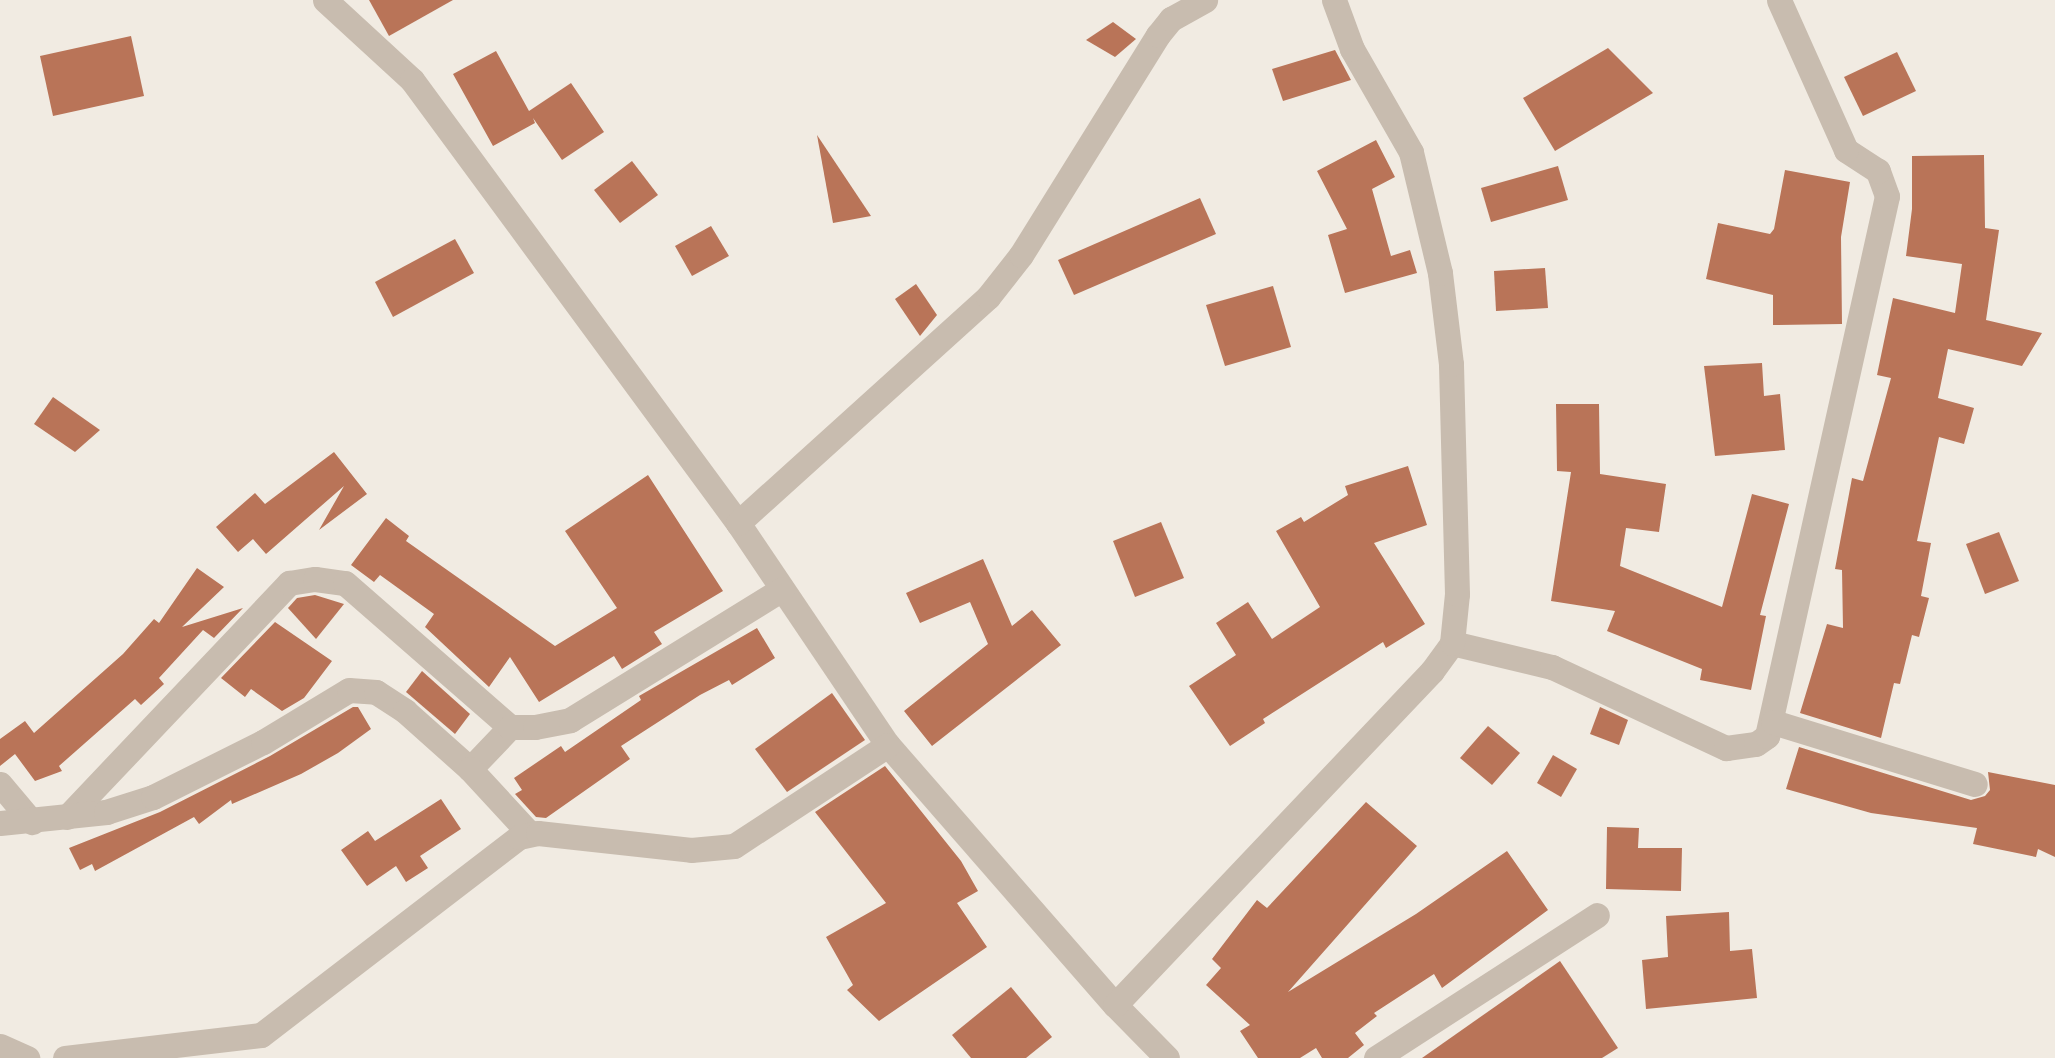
<!DOCTYPE html>
<style>
body{margin:0}
#map{position:relative;width:2055px;height:1058px;overflow:hidden;background:#f1ebe2;font-family:"Archivo Narrow",sans-serif}
div>[style]{position:absolute}
.building>*{inset:0;background:#b97458}
.minor>*{height:25px;margin:-12.5px;padding:0 12.5px;transform-origin:12.5px;border-radius:12.5px;background:#c8bcaf}
span{translate:-50% -50%;white-space:nowrap;text-align:center;line-height:1.15;-webkit-text-stroke:9px #f9f4ee;paint-order:stroke}
</style>
<div id="map">
<div class="building">
<i style="clip-path:polygon(369px 0,453px 0,389px 36px)"></i>
<i style="clip-path:polygon(1113px 22px,1136px 39px,1115px 57px,1086px 40px)"></i>
<i style="clip-path:polygon(131px 36px,144px 96px,53px 116px,40px 56px)"></i>
<i style="clip-path:polygon(1608px 48px,1653px 93px,1555px 151px,1523px 98px)"></i>
<i style="clip-path:polygon(1335px 50px,1351px 80px,1283px 101px,1272px 69px)"></i>
<i style="clip-path:polygon(496px 51px,529px 111px,571px 83px,604px 132px,562px 160px,533px 118px,535px 123px,493px 146px,453px 74px)"></i>
<i style="clip-path:polygon(1897px 52px,1916px 91px,1863px 116px,1844px 77px)"></i>
<i style="clip-path:polygon(817px 135px,871px 216px,833px 223px)"></i>
<i style="clip-path:polygon(1376px 140px,1395px 177px,1372px 189px,1391px 256px,1410px 250px,1417px 273px,1345px 293px,1328px 235px,1347px 229px,1317px 171px)"></i>
<i style="clip-path:polygon(1984px 155px,1985px 228px,1999px 230px,1986px 320px,2042px 333px,2022px 366px,1948px 349px,1938px 398px,1974px 408px,1964px 444px,1939px 437px,1917px 541px,1931px 543px,1921px 596px,1929px 598px,1919px 637px,1912px 635px,1900px 684px,1894px 683px,1881px 738px,1800px 713px,1827px 624px,1843px 628px,1842px 570px,1835px 569px,1852px 478px,1863px 481px,1891px 378px,1877px 375px,1893px 298px,1955px 313px,1962px 264px,1906px 256px,1912px 209px,1912px 156px)"></i>
<i style="clip-path:polygon(632px 161px,658px 195px,620px 223px,594px 190px)"></i>
<i style="clip-path:polygon(1558px 166px,1568px 200px,1491px 222px,1481px 188px)"></i>
<i style="clip-path:polygon(1785px 170px,1850px 182px,1841px 237px,1842px 324px,1773px 325px,1773px 295px,1706px 279px,1718px 223px,1770px 234px,1774px 229px)"></i>
<i style="clip-path:polygon(1200px 198px,1216px 234px,1074px 295px,1058px 260px)"></i>
<i style="clip-path:polygon(711px 226px,729px 256px,692px 276px,675px 246px)"></i>
<i style="clip-path:polygon(455px 239px,474px 273px,393px 317px,375px 282px)"></i>
<i style="clip-path:polygon(1545px 268px,1548px 308px,1496px 311px,1494px 271px)"></i>
<i style="clip-path:polygon(916px 284px,937px 315px,920px 336px,895px 299px)"></i>
<i style="clip-path:polygon(1273px 286px,1291px 347px,1225px 366px,1206px 305px)"></i>
<i style="clip-path:polygon(1762px 363px,1764px 396px,1780px 394px,1785px 450px,1715px 456px,1704px 366px)"></i>
<i style="clip-path:polygon(53px 397px,100px 430px,75px 452px,34px 424px)"></i>
<i style="clip-path:polygon(1556px 404px,1599px 404px,1600px 474px,1666px 484px,1659px 532px,1626px 528px,1620px 566px,1722px 607px,1752px 494px,1789px 504px,1760px 615px,1766px 616px,1751px 690px,1700px 680px,1702px 669px,1607px 631px,1615px 611px,1551px 601px,1571px 472px,1557px 471px)"></i>
<i style="clip-path:polygon(334px 452px,367px 494px,319px 530px,344px 486px,266px 554px,253px 539px,238px 552px,216px 527px,255px 493px,265px 504px)"></i>
<i style="clip-path:polygon(1408px 466px,1427px 525px,1374px 543px,1425px 624px,1386px 648px,1383px 642px,1263px 719px,1265px 723px,1230px 746px,1189px 686px,1236px 655px,1216px 623px,1248px 602px,1272px 639px,1320px 607px,1276px 531px,1301px 517px,1304px 522px,1348px 495px,1345px 486px)"></i>
<i style="clip-path:polygon(648px 475px,723px 591px,654px 632px,662px 644px,622px 669px,614px 656px,539px 702px,510px 657px,489px 687px,425px 627px,434px 614px,380px 575px,374px 582px,351px 565px,386px 518px,409px 536px,406px 541px,555px 646px,617px 608px,565px 531px)"></i>
<i style="clip-path:polygon(1161px 522px,1184px 578px,1135px 597px,1113px 541px)"></i>
<i style="clip-path:polygon(1999px 532px,2019px 581px,1985px 594px,1966px 544px)"></i>
<i style="clip-path:polygon(983px 559px,1012px 626px,1032px 610px,1061px 645px,932px 746px,904px 711px,988px 644px,970px 602px,920px 623px,906px 593px)"></i>
<i style="clip-path:polygon(197px 568px,224px 587px,182px 627px,243px 608px,214px 638px,203px 630px,159px 678px,164px 684px,141px 705px,135px 699px,59px 766px,62px 771px,35px 781px,15px 754px,0 766px,0 739px,25px 721px,34px 733px,123px 654px,154px 619px,159px 623px)"></i>
<i style="clip-path:polygon(315px 595px,344px 604px,316px 639px,288px 608px,297px 598px)"></i>
<i style="clip-path:polygon(275px 622px,332px 661px,304px 698px,282px 711px,251px 689px,245px 697px,221px 678px)"></i>
<i style="clip-path:polygon(757px 628px,775px 658px,732px 685px,729px 680px,700px 695px,621px 746px,630px 759px,546px 818px,536px 817px,515px 794px,522px 790px,514px 778px,561px 746px,565px 752px,641px 700px,639px 696px)"></i>
<i style="clip-path:polygon(422px 671px,470px 714px,455px 734px,406px 692px)"></i>
<i style="clip-path:polygon(832px 693px,865px 740px,787px 792px,755px 749px)"></i>
<i style="clip-path:polygon(353px 707px,358px 707px,371px 729px,338px 753px,301px 774px,232px 804px,231px 800px,199px 824px,194px 817px,95px 871px,92px 864px,80px 870px,69px 848px,160px 812px,270px 756px)"></i>
<i style="clip-path:polygon(1600px 707px,1628px 720px,1619px 745px,1590px 734px)"></i>
<i style="clip-path:polygon(1488px 726px,1520px 753px,1492px 785px,1460px 758px)"></i>
<i style="clip-path:polygon(1799px 747px,1971px 800px,1985px 796px,1990px 790px,1988px 772px,2055px 785px,2055px 857px,2038px 849px,2036px 857px,1973px 844px,1977px 828px,1871px 813px,1786px 789px)"></i>
<i style="clip-path:polygon(1553px 755px,1577px 769px,1561px 797px,1537px 783px)"></i>
<i style="clip-path:polygon(885px 766px,961px 861px,978px 891px,957px 903px,987px 947px,879px 1021px,847px 990px,853px 985px,826px 937px,886px 903px,815px 812px)"></i>
<i style="clip-path:polygon(441px 799px,461px 829px,420px 856px,428px 868px,406px 882px,396px 866px,367px 886px,341px 850px,368px 831px,375px 841px)"></i>
<i style="clip-path:polygon(1366px 802px,1417px 846px,1288px 992px,1416px 914px,1507px 851px,1548px 910px,1442px 988px,1434px 974px,1374px 1013px,1377px 1016px,1355px 1033px,1364px 1045px,1348px 1058px,1322px 1058px,1316px 1048px,1300px 1058px,1258px 1058px,1240px 1031px,1250px 1025px,1206px 985px,1221px 968px,1212px 959px,1257px 900px,1267px 908px)"></i>
<i style="clip-path:polygon(1607px 827px,1639px 828px,1638px 848px,1682px 848px,1681px 891px,1606px 889px)"></i>
<i style="clip-path:polygon(1729px 912px,1730px 951px,1752px 949px,1757px 998px,1646px 1009px,1642px 960px,1668px 957px,1666px 916px)"></i>
<i style="clip-path:polygon(1560px 961px,1618px 1048px,1602px 1058px,1422px 1058px)"></i>
<i style="clip-path:polygon(1011px 987px,1052px 1037px,1026px 1058px,971px 1058px,952px 1035px)"></i>
</div>
<div class="minor">
<i style="left:325px;top:0;width:118px;rotate:42.6deg"></i>
<i style="left:412px;top:80px;width:550px;rotate:53.65deg"></i>
<i style="left:738px;top:523px;width:268px;rotate:56deg"></i>
<i style="left:888px;top:745px;width:345px;rotate:48.9deg"></i>
<i style="left:1115px;top:1005px;width:74px;rotate:45.5deg"></i>
<i style="left:738px;top:523px;width:337px;rotate:-42.1deg"></i>
<i style="left:988px;top:297px;width:53px;rotate:-51.8deg"></i>
<i style="left:1021px;top:255px;width:259px;rotate:-58.1deg"></i>
<i style="left:1158px;top:35px;width:21px;rotate:-51deg"></i>
<i style="left:1171px;top:19px;width:39px;rotate:-29deg"></i>
<i style="left:1452px;top:643px;width:103px;rotate:13.5deg"></i>
<i style="left:1552px;top:667px;width:192px;rotate:25deg"></i>
<i style="left:1726px;top:748px;width:30px;rotate:-8deg"></i>
<i style="left:1756px;top:744px;width:14px;rotate:-36deg"></i>
<i style="left:1767px;top:736px;width:553px;rotate:-77.47deg"></i>
<i style="left:1887px;top:196px;width:27px;rotate:-110deg"></i>
<i style="left:1878px;top:171px;width:38px;rotate:-147deg"></i>
<i style="left:1846px;top:150px;width:164px;rotate:-114.1deg"></i>
<i style="left:1773px;top:722px;width:211px;rotate:17.1deg"></i>
<i style="left:470px;top:769px;width:58px;rotate:-46.4deg"></i>
<i style="left:0;top:784px;width:50px;rotate:49.9deg"></i>
<i style="left:67px;top:817px;width:323px;rotate:-46.5deg"></i>
<i style="left:289px;top:583px;width:26px;rotate:-9deg"></i>
<i style="left:315px;top:579px;width:30px;rotate:8deg"></i>
<i style="left:345px;top:583px;width:219px;rotate:41.1deg"></i>
<i style="left:510px;top:727px;width:25px"></i>
<i style="left:535px;top:727px;width:36px;rotate:-11deg"></i>
<i style="left:570px;top:720px;width:249px;rotate:-31.7deg"></i>
<i style="left:0;top:823px;width:107px;rotate:-5.9deg"></i>
<i style="left:106px;top:812px;width:49px;rotate:-17.7deg"></i>
<i style="left:153px;top:797px;width:123px;rotate:-26.6deg"></i>
<i style="left:263px;top:742px;width:100px;rotate:-31.2deg"></i>
<i style="left:349px;top:690px;width:27px;rotate:4deg"></i>
<i style="left:376px;top:692px;width:35px;rotate:33deg"></i>
<i style="left:405px;top:711px;width:87px;rotate:41.7deg"></i>
<i style="left:470px;top:769px;width:88px;rotate:47.3deg"></i>
<i style="left:1115px;top:1005px;width:460px;rotate:-46.5deg"></i>
<i style="left:1432px;top:671px;width:34px;rotate:-54deg"></i>
<i style="left:1452px;top:643px;width:49px;rotate:-84.2deg"></i>
<i style="left:1457px;top:594px;width:230px;rotate:-91.5deg"></i>
<i style="left:1451px;top:364px;width:92px;rotate:-96.9deg"></i>
<i style="left:1440px;top:273px;width:124px;rotate:-103.5deg"></i>
<i style="left:1411px;top:152px;width:119px;rotate:-119.8deg"></i>
<i style="left:1352px;top:49px;width:52px;rotate:-110.2deg"></i>
<i style="left:0;top:1046px;width:30px;rotate:24deg"></i>
<i style="left:65px;top:1058px;width:197px;rotate:-6.7deg"></i>
<i style="left:261px;top:1035px;width:325px;rotate:-37.5deg"></i>
<i style="left:519px;top:837px;width:19px;rotate:-12deg"></i>
<i style="left:538px;top:833px;width:154px;rotate:6.3deg"></i>
<i style="left:691px;top:850px;width:43px;rotate:-5.3deg"></i>
<i style="left:734px;top:846px;width:184px;rotate:-33.3deg"></i>
<i style="left:1376px;top:1058px;width:263px;rotate:-32.9deg"></i>
</div>
</div>
